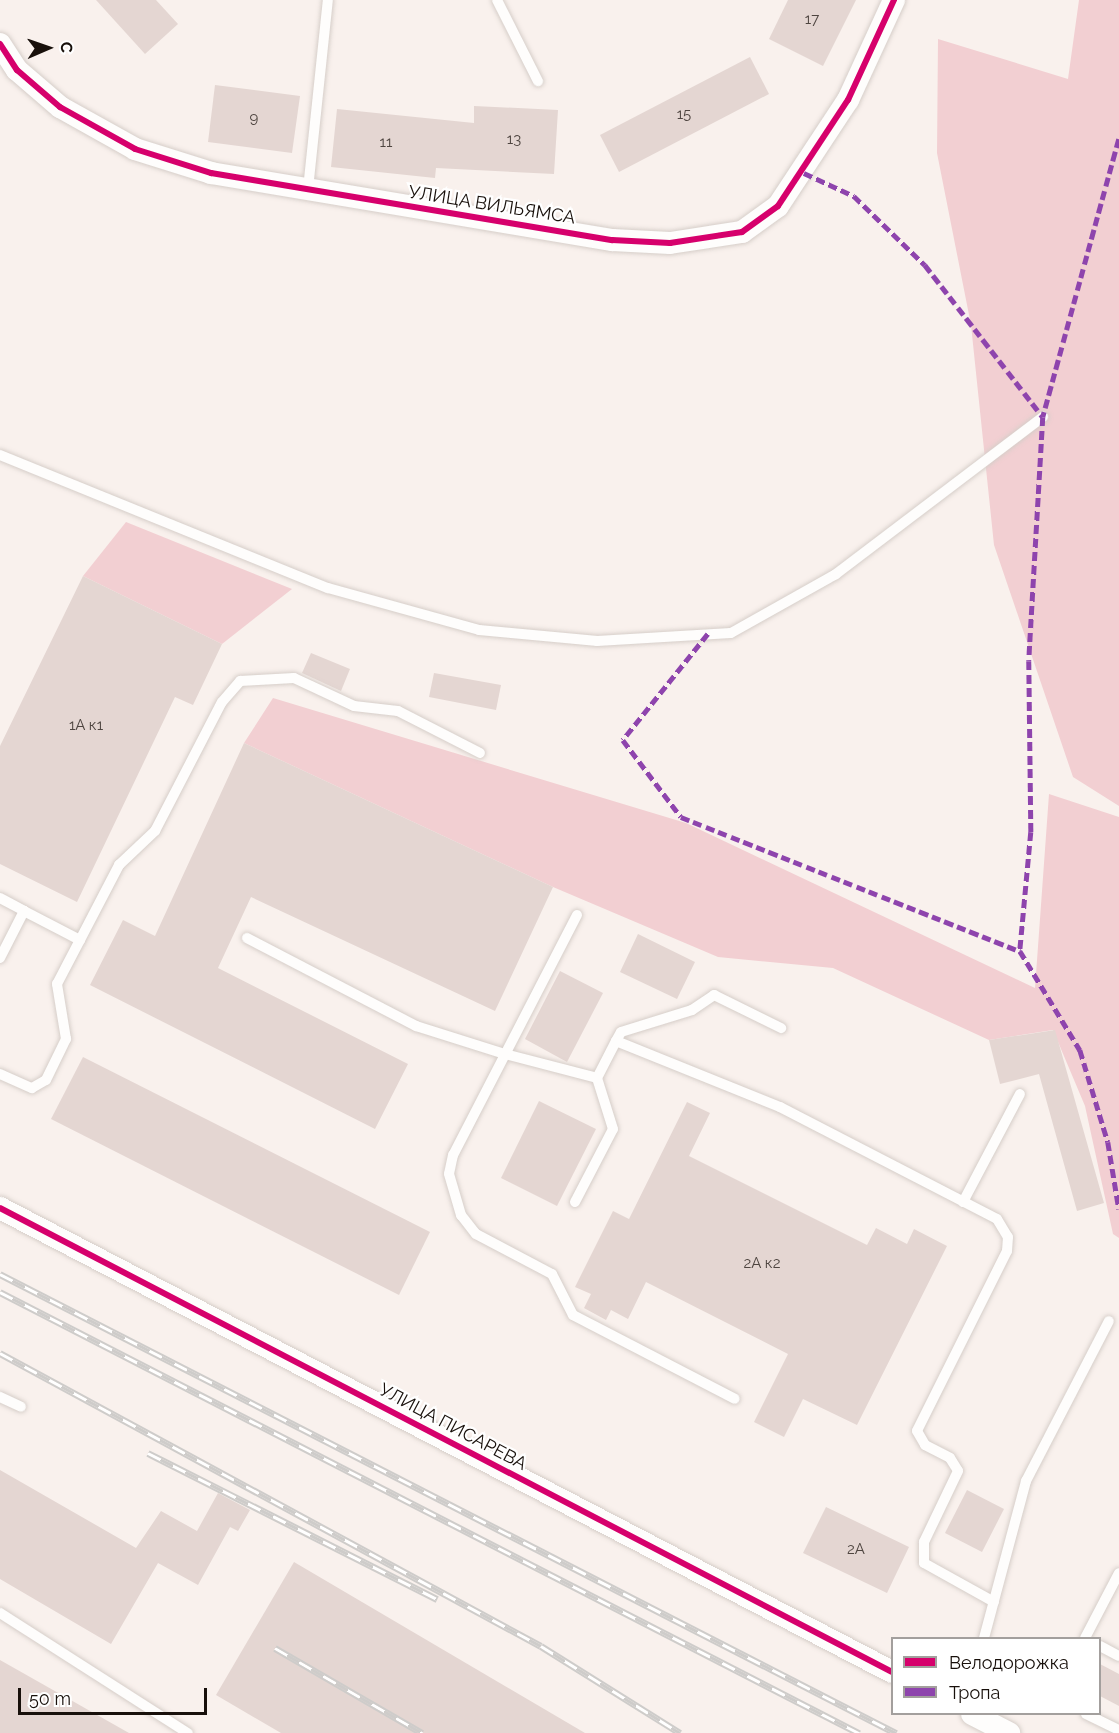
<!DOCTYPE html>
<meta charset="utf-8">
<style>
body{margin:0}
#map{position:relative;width:1119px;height:1733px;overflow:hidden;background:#f9f1ed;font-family:Raleway,sans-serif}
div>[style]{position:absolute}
.green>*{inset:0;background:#f2cfd2}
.building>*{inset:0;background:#e4d6d2}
.roads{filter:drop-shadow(0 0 2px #d6cec9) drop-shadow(0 0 2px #d6cec9)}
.service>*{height:10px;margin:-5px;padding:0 5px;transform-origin:5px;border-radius:5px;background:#fefdfc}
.minor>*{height:22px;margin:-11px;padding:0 11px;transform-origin:11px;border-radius:11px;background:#fefdfc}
.rail>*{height:7px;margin-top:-3.5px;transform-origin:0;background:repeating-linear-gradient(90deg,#fff 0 14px,#ceccca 0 28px);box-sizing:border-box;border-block:2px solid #ceccca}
.quiet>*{height:4.5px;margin-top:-2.25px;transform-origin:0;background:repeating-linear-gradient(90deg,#8e44ad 0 9px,transparent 0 13.5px)}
.cycleway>*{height:6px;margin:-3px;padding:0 3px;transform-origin:3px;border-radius:3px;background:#d6006c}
span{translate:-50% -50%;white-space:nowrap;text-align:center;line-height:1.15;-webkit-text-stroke:4.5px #fff;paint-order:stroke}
.number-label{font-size:15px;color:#4e4540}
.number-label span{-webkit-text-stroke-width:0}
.street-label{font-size:18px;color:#18100b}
.legend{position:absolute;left:891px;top:1637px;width:210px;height:78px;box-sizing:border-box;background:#fff;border:2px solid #a39f9d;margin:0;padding:8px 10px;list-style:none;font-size:18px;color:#18100b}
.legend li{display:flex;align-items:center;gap:12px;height:30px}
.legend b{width:30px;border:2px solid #a39f9d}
.north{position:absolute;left:18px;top:18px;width:60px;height:60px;-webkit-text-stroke:4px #fff;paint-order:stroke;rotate:88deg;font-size:16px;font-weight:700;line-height:24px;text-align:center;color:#18100b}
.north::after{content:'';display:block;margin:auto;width:21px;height:27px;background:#18100b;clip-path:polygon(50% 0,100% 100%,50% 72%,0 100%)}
.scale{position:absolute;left:18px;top:1688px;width:189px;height:27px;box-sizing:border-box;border:3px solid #18100b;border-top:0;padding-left:8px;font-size:18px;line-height:21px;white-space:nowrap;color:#18100b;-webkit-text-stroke:4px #fff;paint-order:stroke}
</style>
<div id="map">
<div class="green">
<i style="clip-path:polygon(1079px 0,1119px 0,1119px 806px,1073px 777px,994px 545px,971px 325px,937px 153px,938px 39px,1068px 79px)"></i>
<i style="clip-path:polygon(126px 522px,292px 589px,222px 644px,83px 576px)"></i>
<i style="clip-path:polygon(273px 698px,686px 823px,1035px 988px,1049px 794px,1119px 817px,1119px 1238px,1113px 1234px,1085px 1106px,1053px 1030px,989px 1040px,833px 968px,718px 957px,553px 887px,244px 743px)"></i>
</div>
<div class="building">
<i style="clip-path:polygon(96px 0,156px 0,178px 24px,145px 54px)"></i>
<i style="clip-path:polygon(788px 0,856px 0,823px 66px,769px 39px)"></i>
<i style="clip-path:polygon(750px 57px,769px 94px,619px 172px,600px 135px)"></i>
<i style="clip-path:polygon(215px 85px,300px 96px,292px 153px,208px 142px)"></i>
<i style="clip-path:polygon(474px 106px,558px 110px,554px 174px,436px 168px,435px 178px,331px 167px,337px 109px,474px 123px)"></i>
<i style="clip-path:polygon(83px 576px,222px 644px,193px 705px,175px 697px,77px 902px,0 864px,0 746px)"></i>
<i style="clip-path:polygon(311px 653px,350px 669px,341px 691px,302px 673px)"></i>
<i style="clip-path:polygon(434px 673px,501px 685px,496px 710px,429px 697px)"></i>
<i style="clip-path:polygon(244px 743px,553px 887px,495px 1011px,251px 897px,218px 968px,408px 1064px,375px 1129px,90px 985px,123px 920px,155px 936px)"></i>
<i style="clip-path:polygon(638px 934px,695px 962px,677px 999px,620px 972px)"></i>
<i style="clip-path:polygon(560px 971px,603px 993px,567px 1062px,525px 1039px)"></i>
<i style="clip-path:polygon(1055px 1030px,1104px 1203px,1077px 1211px,1039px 1074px,1000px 1084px,989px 1040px)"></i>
<i style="clip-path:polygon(83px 1057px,430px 1232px,399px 1295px,51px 1119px)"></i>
<i style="clip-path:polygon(539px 1101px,596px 1129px,557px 1206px,501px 1178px)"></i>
<i style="clip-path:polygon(687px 1102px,710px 1113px,689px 1156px,867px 1245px,876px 1228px,907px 1244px,914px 1229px,947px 1246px,857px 1425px,803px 1399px,784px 1437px,754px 1422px,788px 1354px,646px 1282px,628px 1319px,611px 1310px,606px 1320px,584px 1308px,591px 1294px,575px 1287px,613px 1211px,629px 1219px)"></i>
<i style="clip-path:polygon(0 1470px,136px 1548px,161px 1511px,197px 1531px,218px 1493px,250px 1510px,238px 1531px,230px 1527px,198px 1585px,158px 1563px,111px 1644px,0 1579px)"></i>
<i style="clip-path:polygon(967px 1490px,1004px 1509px,982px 1552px,945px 1533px)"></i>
<i style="clip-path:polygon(826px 1507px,909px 1547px,887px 1593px,803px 1553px)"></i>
<i style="clip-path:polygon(294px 1562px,585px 1733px,281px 1733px,216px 1695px)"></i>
<i style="clip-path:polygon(0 1660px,129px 1733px,0 1733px)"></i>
<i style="clip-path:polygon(1100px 1664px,1119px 1674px,1119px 1706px,1100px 1696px)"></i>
</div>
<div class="roads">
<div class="service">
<i style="left:497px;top:0;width:91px;rotate:63.2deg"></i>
<i style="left:308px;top:189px;width:190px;rotate:-84deg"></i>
<i style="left:0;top:455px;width:354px;rotate:22.1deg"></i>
<i style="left:328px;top:588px;width:157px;rotate:15.5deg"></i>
<i style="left:479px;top:630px;width:119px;rotate:5.3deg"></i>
<i style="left:597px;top:641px;width:134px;rotate:-3.4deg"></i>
<i style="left:731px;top:633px;width:120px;rotate:-29.3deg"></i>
<i style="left:836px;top:574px;width:260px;rotate:-37.2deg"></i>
<i style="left:0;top:898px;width:27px;rotate:28deg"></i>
<i style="left:577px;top:915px;width:270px;rotate:117.3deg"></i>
<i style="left:453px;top:1155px;width:19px;rotate:102deg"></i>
<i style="left:449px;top:1174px;width:43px;rotate:73.7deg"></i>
<i style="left:461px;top:1215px;width:24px;rotate:52deg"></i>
<i style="left:476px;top:1234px;width:86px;rotate:27.8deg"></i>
<i style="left:552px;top:1274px;width:46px;rotate:62.9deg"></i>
<i style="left:573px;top:1315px;width:182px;rotate:27.4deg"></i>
<i style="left:247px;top:938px;width:191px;rotate:27.5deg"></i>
<i style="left:416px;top:1026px;width:93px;rotate:17.5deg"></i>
<i style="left:505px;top:1054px;width:95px;rotate:14.6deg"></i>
<i style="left:597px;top:1078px;width:42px;rotate:-62.8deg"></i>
<i style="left:616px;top:1041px;width:177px;rotate:21.9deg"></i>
<i style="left:780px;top:1107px;width:244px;rotate:27.3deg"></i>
<i style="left:997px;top:1219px;width:21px;rotate:59deg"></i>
<i style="left:1008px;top:1237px;width:14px;rotate:94deg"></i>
<i style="left:1007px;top:1251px;width:201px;rotate:116.6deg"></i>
<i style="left:917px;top:1431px;width:16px;rotate:60deg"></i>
<i style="left:925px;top:1445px;width:28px;rotate:27deg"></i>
<i style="left:950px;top:1458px;width:15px;rotate:58deg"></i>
<i style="left:958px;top:1471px;width:79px;rotate:115.6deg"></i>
<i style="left:924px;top:1542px;width:21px;rotate:90deg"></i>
<i style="left:924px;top:1563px;width:80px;rotate:29.1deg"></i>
<i style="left:0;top:958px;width:53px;rotate:-62.9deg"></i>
<i style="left:24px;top:911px;width:63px;rotate:27.4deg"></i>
<i style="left:80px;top:940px;width:85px;rotate:-62.5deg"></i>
<i style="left:119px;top:865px;width:50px;rotate:-43.4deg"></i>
<i style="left:155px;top:831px;width:145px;rotate:-62.6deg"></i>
<i style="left:222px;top:702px;width:28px;rotate:-49deg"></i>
<i style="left:240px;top:681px;width:54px;rotate:-3.2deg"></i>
<i style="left:294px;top:678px;width:66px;rotate:25deg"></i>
<i style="left:354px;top:706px;width:44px;rotate:6.5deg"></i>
<i style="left:398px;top:711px;width:92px;rotate:27.1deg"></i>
<i style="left:616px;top:1041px;width:10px;rotate:-61deg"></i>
<i style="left:621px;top:1032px;width:74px;rotate:-17.2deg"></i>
<i style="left:692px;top:1010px;width:27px;rotate:-34deg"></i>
<i style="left:714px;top:995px;width:75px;rotate:26.2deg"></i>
<i style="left:0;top:1074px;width:35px;rotate:24deg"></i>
<i style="left:32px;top:1088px;width:16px;rotate:-30deg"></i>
<i style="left:46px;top:1080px;width:46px;rotate:-64deg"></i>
<i style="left:66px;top:1039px;width:56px;rotate:-99.3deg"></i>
<i style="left:57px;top:984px;width:50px;rotate:-62.4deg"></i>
<i style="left:575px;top:1202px;width:82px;rotate:-62.5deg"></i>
<i style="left:613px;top:1129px;width:53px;rotate:-107.4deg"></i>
<i style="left:963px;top:1202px;width:122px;rotate:-62.2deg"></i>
<i style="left:0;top:1397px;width:23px;rotate:25deg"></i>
<i style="left:0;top:1613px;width:223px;rotate:32.6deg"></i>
<i style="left:984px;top:1638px;width:163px;rotate:-75deg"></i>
<i style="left:1026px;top:1481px;width:180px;rotate:-62.6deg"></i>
<i style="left:1085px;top:1638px;width:73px;rotate:-62.4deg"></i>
<i style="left:1100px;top:1646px;width:21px;rotate:28deg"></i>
<i style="left:1086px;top:1714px;width:37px;rotate:26deg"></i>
</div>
<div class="minor">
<i style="left:0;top:44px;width:31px;rotate:57deg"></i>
<i style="left:17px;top:70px;width:57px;rotate:40.7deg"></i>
<i style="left:60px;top:107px;width:86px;rotate:29.2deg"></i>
<i style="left:135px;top:149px;width:80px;rotate:17.5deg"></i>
<i style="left:211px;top:173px;width:407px;rotate:9.5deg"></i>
<i style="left:612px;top:240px;width:58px;rotate:3deg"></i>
<i style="left:670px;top:243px;width:73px;rotate:-8.7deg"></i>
<i style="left:742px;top:232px;width:44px;rotate:-35.8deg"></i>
<i style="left:778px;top:206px;width:127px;rotate:-56.6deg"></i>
<i style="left:848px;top:100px;width:110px;rotate:-65.3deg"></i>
<i style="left:0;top:1208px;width:1005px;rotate:27.48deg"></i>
<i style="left:972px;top:1714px;width:42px;rotate:27.2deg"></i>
</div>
</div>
<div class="rail">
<i style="left:0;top:1274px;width:1007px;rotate:27.13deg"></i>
<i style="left:0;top:1292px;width:966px;rotate:27.18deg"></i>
<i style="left:0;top:1353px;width:615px;rotate:28.44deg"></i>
<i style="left:541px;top:1646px;width:164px;rotate:32deg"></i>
<i style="left:148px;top:1453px;width:324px;rotate:26.8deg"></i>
<i style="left:275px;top:1648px;width:170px;rotate:30deg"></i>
</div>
<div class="quiet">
<i style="left:1119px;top:139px;width:288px;rotate:105.3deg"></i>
<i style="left:1043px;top:417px;width:244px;rotate:93.3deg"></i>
<i style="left:1029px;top:661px;width:171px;rotate:89.3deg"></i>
<i style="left:1031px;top:832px;width:120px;rotate:95.3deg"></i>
<i style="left:1020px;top:951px;width:116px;rotate:58.8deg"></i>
<i style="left:1080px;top:1050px;width:96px;rotate:73.1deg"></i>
<i style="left:1108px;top:1142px;width:68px;rotate:80.7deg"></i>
<i style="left:804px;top:173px;width:55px;rotate:24.7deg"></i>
<i style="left:854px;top:196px;width:99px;rotate:44.2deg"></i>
<i style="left:925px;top:265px;width:192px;rotate:52.2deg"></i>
<i style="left:708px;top:634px;width:136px;rotate:128.7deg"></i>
<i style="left:623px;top:740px;width:96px;rotate:53deg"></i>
<i style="left:681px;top:817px;width:365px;rotate:21.6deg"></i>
</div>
<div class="cycleway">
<i style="left:0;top:44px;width:31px;rotate:57deg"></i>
<i style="left:17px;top:70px;width:57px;rotate:40.7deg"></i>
<i style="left:60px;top:107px;width:86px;rotate:29.2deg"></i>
<i style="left:135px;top:149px;width:80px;rotate:17.5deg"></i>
<i style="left:211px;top:173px;width:407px;rotate:9.5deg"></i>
<i style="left:612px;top:240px;width:58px;rotate:3deg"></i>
<i style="left:670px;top:243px;width:73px;rotate:-8.7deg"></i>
<i style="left:742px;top:232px;width:44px;rotate:-35.8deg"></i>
<i style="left:778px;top:206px;width:127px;rotate:-56.6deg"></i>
<i style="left:848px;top:100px;width:110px;rotate:-65.3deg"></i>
<i style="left:0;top:1208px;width:1005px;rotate:27.48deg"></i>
</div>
<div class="number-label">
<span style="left:812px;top:20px">17</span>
<span style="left:684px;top:115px">15</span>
<span style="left:254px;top:119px">9</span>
<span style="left:514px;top:140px">13</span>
<span style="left:386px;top:143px">11</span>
<span style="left:86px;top:726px">1А к1</span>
<span style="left:762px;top:1264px">2А к2</span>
<span style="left:856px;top:1550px">2А</span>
</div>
<div class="street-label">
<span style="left:492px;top:205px;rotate:9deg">УЛИЦА ВИЛЬЯМСА</span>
<span style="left:453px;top:1427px;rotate:28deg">УЛИЦА ПИСАРЕВА</span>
</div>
<ul class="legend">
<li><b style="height:8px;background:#d6006c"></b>Велодорожка</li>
<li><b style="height:8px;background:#8e44ad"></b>Тропа</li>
</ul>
<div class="north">С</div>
<div class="scale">50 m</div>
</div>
